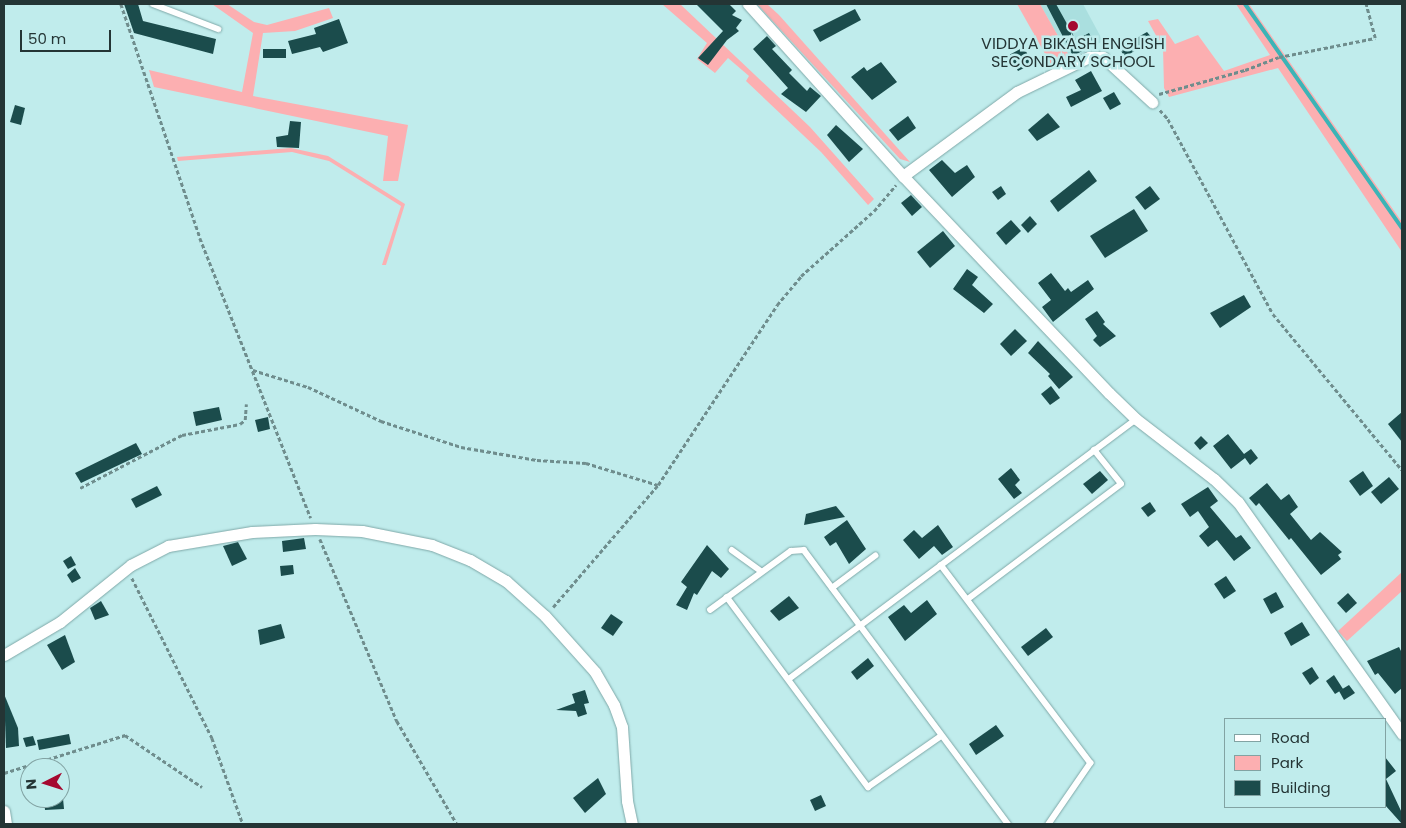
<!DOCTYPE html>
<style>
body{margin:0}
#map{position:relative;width:1406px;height:828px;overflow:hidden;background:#c0ecec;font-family:Poppins,sans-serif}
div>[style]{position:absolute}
.built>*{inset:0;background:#aadfdf}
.green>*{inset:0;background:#fcafb1}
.stream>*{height:4px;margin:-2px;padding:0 2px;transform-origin:2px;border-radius:2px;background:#3cb4b6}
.building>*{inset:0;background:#1b4c4c}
.path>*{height:2.5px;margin-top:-1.25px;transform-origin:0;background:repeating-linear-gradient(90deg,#6f8d8d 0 4px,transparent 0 6.5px)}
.roads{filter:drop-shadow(0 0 1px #7fa8a8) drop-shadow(0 0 1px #7fa8a8)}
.lane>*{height:5.5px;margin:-2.75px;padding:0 2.75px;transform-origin:2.75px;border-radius:2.75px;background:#fff}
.street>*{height:11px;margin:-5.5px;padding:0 5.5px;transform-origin:5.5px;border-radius:5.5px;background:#fff}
.dots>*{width:14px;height:14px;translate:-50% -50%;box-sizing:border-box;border:2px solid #c0ecec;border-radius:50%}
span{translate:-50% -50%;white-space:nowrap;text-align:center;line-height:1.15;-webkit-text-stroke:5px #c0ecec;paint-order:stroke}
.poi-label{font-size:16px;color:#243535}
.frame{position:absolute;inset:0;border:5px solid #243535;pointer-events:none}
.legend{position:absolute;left:1224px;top:718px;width:162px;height:90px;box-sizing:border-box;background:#c0ecec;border:1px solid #82a3a3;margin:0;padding:6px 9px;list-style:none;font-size:15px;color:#243535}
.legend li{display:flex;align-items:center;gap:10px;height:25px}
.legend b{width:25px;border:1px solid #82a3a3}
.north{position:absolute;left:20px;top:758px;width:50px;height:50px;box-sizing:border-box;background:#c0ecec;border:1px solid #82a3a3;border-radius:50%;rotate:265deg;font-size:14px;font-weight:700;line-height:20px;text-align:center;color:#243535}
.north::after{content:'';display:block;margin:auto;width:18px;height:22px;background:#a50930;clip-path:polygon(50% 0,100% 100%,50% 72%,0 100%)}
.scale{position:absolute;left:20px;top:30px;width:91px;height:22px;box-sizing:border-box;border:2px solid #243535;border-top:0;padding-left:6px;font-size:15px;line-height:18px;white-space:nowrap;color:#243535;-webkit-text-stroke:4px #c0ecec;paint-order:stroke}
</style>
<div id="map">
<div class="built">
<i style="clip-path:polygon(1040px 4px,1083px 4px,1103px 41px,1071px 59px)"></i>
</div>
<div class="green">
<i style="clip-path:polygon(212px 4px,227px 4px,254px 22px,267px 25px,329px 8px,333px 18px,295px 31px,263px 33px,253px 96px,408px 125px,398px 181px,383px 181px,388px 136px,154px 87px,149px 70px,242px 92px,253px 33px)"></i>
<i style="clip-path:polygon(662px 4px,680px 4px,810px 127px,874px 199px,868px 205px,821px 152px,746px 81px,749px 76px,728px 58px,715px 73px,697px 59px,707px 43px)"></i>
<i style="clip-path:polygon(757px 4px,767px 4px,779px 15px,910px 162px,900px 159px)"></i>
<i style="clip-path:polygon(1017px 4px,1040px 4px,1071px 59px,1053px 68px)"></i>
<i style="clip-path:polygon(1236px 4px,1249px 4px,1402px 222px,1402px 252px,1278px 68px,1169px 97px,1164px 88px,1163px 48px,1148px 21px,1158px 19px,1175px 44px,1198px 35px,1224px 71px,1270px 55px)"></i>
<i style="clip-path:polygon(291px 148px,328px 156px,405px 204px,386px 265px,382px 265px,401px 206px,329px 161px,292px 152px,178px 161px,177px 157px)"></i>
<i style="clip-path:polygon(1402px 572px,1402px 591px,1347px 641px,1338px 631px)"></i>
</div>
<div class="stream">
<i style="left:1245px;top:4px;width:274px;rotate:55deg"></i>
</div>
<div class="building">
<i style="clip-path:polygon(124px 4px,138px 4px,143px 21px,216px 39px,213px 54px,134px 33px)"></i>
<i style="clip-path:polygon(696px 4px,729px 4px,736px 11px,732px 15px,742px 20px,736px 28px,739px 31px,727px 40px,708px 65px,698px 58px,723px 31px)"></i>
<i style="clip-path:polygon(1046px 4px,1056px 4px,1076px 40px,1089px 33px,1095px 44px,1073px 56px)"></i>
<i style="clip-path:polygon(855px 9px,861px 20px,820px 42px,813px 30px)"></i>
<i style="clip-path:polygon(339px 19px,348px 43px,323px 52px,320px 47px,292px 54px,288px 41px,316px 34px,314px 28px)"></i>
<i style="clip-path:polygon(1147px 32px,1153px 39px,1125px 57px,1119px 48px)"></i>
<i style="clip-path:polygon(767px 36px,776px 46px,772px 49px,792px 70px,789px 73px,807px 91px,810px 87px,821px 96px,806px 112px,781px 94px,788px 88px,753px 49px)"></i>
<i style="clip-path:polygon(1024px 47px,1032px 64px,1018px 71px,1009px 55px)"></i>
<i style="clip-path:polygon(263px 49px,286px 49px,286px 58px,263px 58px)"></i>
<i style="clip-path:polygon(881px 62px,897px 82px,872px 100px,851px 77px,864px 67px,867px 71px)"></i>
<i style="clip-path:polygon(1091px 71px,1102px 91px,1071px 107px,1066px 97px,1081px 90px,1075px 80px)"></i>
<i style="clip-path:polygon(1114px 92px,1121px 104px,1110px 110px,1103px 98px)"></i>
<i style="clip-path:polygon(15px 105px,25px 108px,21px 125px,10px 122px)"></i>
<i style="clip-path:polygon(1048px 113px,1060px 127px,1037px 141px,1028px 130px)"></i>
<i style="clip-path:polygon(908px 116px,916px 128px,898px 141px,889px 130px)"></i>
<i style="clip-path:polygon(290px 121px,301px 122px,299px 148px,277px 147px,276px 137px,288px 135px)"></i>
<i style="clip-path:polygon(836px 125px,863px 149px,849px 162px,827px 135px)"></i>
<i style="clip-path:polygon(942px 160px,955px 173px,967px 165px,975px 177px,952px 197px,929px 170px)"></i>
<i style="clip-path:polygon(1089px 170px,1097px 181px,1058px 212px,1050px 201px)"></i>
<i style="clip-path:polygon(1001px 186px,1006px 194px,998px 200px,992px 192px)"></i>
<i style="clip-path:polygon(1150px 186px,1160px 199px,1145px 210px,1135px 197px)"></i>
<i style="clip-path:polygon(911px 195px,922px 207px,912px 216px,901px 203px)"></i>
<i style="clip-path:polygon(1134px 209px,1148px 231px,1105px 258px,1090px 236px)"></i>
<i style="clip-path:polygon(1030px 216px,1037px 224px,1028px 233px,1021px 225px)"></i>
<i style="clip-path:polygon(1011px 220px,1021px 231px,1006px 245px,996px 233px)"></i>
<i style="clip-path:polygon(943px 231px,955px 246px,930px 268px,917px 252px)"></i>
<i style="clip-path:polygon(967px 269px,978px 277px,972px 285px,993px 304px,984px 313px,953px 289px)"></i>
<i style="clip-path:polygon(1051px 273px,1065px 291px,1068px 288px,1071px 292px,1088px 280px,1094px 289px,1053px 322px,1042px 307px,1051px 300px,1038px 283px)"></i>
<i style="clip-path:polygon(1244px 295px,1251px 307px,1220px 328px,1210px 313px)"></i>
<i style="clip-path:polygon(1097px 311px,1105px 322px,1103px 324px,1116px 336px,1100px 347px,1093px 340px,1097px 336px,1085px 319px)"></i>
<i style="clip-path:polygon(1015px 329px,1027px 341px,1011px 356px,1000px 344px)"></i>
<i style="clip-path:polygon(1038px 341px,1073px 377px,1059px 389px,1048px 376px,1050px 374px,1028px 353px)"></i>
<i style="clip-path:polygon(1051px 386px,1060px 398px,1050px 405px,1041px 394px)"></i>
<i style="clip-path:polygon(219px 407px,222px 420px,196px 426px,193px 412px)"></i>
<i style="clip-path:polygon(1402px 412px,1402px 442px,1388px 424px)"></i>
<i style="clip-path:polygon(268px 417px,270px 429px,258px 432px,255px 420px)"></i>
<i style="clip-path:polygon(1228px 434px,1244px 454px,1251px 449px,1258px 458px,1250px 465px,1245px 458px,1231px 469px,1213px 446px)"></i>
<i style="clip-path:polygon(1201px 436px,1208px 443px,1200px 450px,1194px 443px)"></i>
<i style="clip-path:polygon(136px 443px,142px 454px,81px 483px,75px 473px)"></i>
<i style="clip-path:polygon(1011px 468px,1020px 480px,1015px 485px,1022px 493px,1014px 499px,998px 479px)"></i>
<i style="clip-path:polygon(1100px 471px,1108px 480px,1092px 494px,1083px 484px)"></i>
<i style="clip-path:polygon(1363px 471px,1373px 486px,1360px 496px,1349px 481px)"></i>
<i style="clip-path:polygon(1389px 477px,1399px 489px,1381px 504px,1371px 492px)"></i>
<i style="clip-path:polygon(1267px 483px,1281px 500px,1289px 494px,1298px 507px,1290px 514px,1311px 540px,1320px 532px,1342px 552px,1338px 555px,1341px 559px,1321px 575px,1291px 538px,1289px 540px,1259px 503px,1256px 506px,1249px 498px)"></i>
<i style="clip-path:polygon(157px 486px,162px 495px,136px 508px,131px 499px)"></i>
<i style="clip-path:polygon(1208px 487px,1218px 501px,1210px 507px,1236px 538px,1241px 535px,1251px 548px,1234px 561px,1217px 540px,1208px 547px,1199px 536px,1209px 527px,1198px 511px,1190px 517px,1181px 504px)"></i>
<i style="clip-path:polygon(1150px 502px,1156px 511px,1148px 517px,1141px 508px)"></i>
<i style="clip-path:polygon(836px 506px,845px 517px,804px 525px,806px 514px)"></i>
<i style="clip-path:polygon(847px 520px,866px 549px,849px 564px,836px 542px,830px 546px,824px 537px)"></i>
<i style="clip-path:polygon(938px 525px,953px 547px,942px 555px,934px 546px,919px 559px,903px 540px,914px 530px,922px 538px)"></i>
<i style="clip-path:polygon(304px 538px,306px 549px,283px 552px,282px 541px)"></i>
<i style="clip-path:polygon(238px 542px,247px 559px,232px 566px,223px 546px)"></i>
<i style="clip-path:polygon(707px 545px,729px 569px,721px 578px,712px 571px,697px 595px,694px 593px,687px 610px,676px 605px,687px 587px,681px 582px)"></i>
<i style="clip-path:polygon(71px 556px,76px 565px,68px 569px,63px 561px)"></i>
<i style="clip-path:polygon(293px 565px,294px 574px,281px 576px,280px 566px)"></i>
<i style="clip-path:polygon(75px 568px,81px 578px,72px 583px,67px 575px)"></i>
<i style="clip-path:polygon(1226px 576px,1236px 591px,1224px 599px,1214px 584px)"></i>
<i style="clip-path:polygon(1276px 592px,1284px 607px,1271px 614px,1263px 599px)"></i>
<i style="clip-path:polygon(1348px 593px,1357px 603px,1346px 613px,1337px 603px)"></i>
<i style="clip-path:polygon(789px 596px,799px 608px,779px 621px,770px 611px)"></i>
<i style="clip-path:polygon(927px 600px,937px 614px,905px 641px,888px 617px,904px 605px,911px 613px)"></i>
<i style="clip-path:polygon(101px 601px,109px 615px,95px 620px,90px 608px)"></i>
<i style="clip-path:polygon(611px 614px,623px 622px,613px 636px,601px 628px)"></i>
<i style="clip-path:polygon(1302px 622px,1310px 635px,1291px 646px,1284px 633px)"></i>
<i style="clip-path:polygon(281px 624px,285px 638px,260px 645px,258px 630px)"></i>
<i style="clip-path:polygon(1046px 628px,1053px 637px,1028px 656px,1021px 647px)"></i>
<i style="clip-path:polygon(65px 635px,75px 662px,62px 670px,47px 645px)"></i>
<i style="clip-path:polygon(1399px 647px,1402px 653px,1402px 688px,1395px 694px,1378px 673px,1375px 675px,1367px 661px)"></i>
<i style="clip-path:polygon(868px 658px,874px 666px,857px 680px,851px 672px)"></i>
<i style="clip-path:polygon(1312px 667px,1319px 678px,1310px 685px,1302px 673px)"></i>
<i style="clip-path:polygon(1334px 675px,1343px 689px,1335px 694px,1326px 681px)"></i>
<i style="clip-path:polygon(1349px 685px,1355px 693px,1344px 700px,1339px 691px)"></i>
<i style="clip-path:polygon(585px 690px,589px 703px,584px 704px,587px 714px,578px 717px,576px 711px,556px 710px,575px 703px,572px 694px)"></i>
<i style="clip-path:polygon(4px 694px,18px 728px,19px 746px,6px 748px)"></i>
<i style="clip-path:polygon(996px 725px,1004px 736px,976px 755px,969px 744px)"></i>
<i style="clip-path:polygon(69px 734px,71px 744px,39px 750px,37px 740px)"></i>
<i style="clip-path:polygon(33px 736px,36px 745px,26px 747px,23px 738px)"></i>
<i style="clip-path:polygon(1385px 757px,1396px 771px,1386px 779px,1402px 813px,1402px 824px,1385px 805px)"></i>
<i style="clip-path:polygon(598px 778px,606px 794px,585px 813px,573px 798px)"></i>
<i style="clip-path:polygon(821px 795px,826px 806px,815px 811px,810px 800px)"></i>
<i style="clip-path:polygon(44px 798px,63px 798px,64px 809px,45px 810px)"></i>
</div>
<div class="path">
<i style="left:121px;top:4px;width:247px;rotate:71.3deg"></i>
<i style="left:200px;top:238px;width:301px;rotate:68.4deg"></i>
<i style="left:1159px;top:94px;width:89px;rotate:-15.6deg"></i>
<i style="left:1245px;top:70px;width:36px;rotate:-21deg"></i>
<i style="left:1279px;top:57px;width:98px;rotate:-11.2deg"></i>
<i style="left:1375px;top:38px;width:35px;rotate:-105deg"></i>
<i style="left:1160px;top:110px;width:12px;rotate:48deg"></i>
<i style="left:1168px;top:119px;width:221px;rotate:61.7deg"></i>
<i style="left:1273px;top:314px;width:202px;rotate:50.4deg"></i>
<i style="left:253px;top:370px;width:58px;rotate:17.2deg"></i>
<i style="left:308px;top:387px;width:81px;rotate:25deg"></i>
<i style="left:381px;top:421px;width:84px;rotate:18deg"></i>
<i style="left:461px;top:447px;width:77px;rotate:9.7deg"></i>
<i style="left:537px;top:460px;width:49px;rotate:3.5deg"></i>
<i style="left:586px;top:463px;width:75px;rotate:17deg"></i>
<i style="left:80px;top:488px;width:115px;rotate:-27.5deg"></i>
<i style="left:182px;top:435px;width:59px;rotate:-10.7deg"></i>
<i style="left:240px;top:424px;width:6px;rotate:-39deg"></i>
<i style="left:245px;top:420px;width:16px;rotate:-86deg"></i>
<i style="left:320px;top:539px;width:198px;rotate:67.1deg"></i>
<i style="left:397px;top:721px;width:119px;rotate:59.8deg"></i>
<i style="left:132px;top:578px;width:179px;rotate:63.4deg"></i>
<i style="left:212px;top:738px;width:91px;rotate:70.2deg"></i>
<i style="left:553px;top:607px;width:161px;rotate:-49.3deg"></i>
<i style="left:658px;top:485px;width:216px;rotate:-56.5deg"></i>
<i style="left:777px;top:305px;width:38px;rotate:-50deg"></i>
<i style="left:801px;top:276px;width:98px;rotate:-41.7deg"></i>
<i style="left:874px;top:211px;width:34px;rotate:-50deg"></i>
<i style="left:4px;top:773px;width:127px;rotate:-17.4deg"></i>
<i style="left:125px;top:735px;width:93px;rotate:34deg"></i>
</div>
<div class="roads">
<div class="lane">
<i style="left:153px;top:4px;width:70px;rotate:21deg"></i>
<i style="left:732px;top:550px;width:36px;rotate:36deg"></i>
<i style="left:941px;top:565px;width:248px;rotate:52.9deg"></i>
<i style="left:1091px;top:763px;width:74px;rotate:124.5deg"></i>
<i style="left:832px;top:588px;width:54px;rotate:-36.7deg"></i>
<i style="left:727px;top:597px;width:237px;rotate:53.4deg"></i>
<i style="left:868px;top:787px;width:89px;rotate:-34.9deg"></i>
<i style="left:968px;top:599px;width:191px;rotate:-36.9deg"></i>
<i style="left:1121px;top:484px;width:43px;rotate:-128.5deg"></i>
<i style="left:710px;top:610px;width:100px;rotate:-36.1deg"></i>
<i style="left:791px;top:551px;width:13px;rotate:-4deg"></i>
<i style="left:804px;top:550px;width:342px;rotate:53.3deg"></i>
<i style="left:789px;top:679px;width:434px;rotate:-36.8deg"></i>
</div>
<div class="street">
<i style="left:748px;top:4px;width:232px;rotate:48deg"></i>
<i style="left:903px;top:176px;width:299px;rotate:46.5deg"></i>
<i style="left:1109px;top:393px;width:37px;rotate:44deg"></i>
<i style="left:1136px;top:419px;width:98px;rotate:37.6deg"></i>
<i style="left:1214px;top:479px;width:33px;rotate:44deg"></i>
<i style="left:1238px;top:502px;width:284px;rotate:54.7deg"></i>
<i style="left:903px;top:176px;width:142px;rotate:-36.4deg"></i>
<i style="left:1017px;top:92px;width:80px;rotate:-25.9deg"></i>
<i style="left:1089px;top:57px;width:14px"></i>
<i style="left:1103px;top:57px;width:67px;rotate:42.6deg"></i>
<i style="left:4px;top:655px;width:65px;rotate:-30.5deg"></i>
<i style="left:60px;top:622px;width:91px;rotate:-38.8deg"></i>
<i style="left:131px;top:565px;width:42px;rotate:-27.2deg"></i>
<i style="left:168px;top:546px;width:85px;rotate:-9.5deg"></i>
<i style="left:252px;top:532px;width:63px;rotate:-2.7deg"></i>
<i style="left:315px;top:529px;width:47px;rotate:2.4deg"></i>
<i style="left:362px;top:531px;width:71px;rotate:11.3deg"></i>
<i style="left:432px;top:545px;width:41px;rotate:21.5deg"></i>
<i style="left:470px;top:560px;width:42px;rotate:30.3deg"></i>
<i style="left:506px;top:581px;width:52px;rotate:41.9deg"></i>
<i style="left:545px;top:616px;width:75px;rotate:48.2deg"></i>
<i style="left:595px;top:672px;width:38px;rotate:60deg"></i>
<i style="left:614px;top:705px;width:23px;rotate:70deg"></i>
<i style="left:622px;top:727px;width:74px;rotate:86.1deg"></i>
<i style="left:627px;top:801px;width:24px;rotate:78deg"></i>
<i style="left:4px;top:811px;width:13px;rotate:81deg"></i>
</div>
</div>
<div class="dots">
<i style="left:1073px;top:26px;background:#a50930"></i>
</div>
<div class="poi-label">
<span style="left:1073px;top:53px">VIDDYA BIKASH ENGLISH<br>SECONDARY SCHOOL</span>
</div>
<div class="frame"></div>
<ul class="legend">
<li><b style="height:6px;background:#fff"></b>Road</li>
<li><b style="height:14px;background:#fcafb1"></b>Park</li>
<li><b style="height:14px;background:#1b4c4c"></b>Building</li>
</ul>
<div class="north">N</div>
<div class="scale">50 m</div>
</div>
